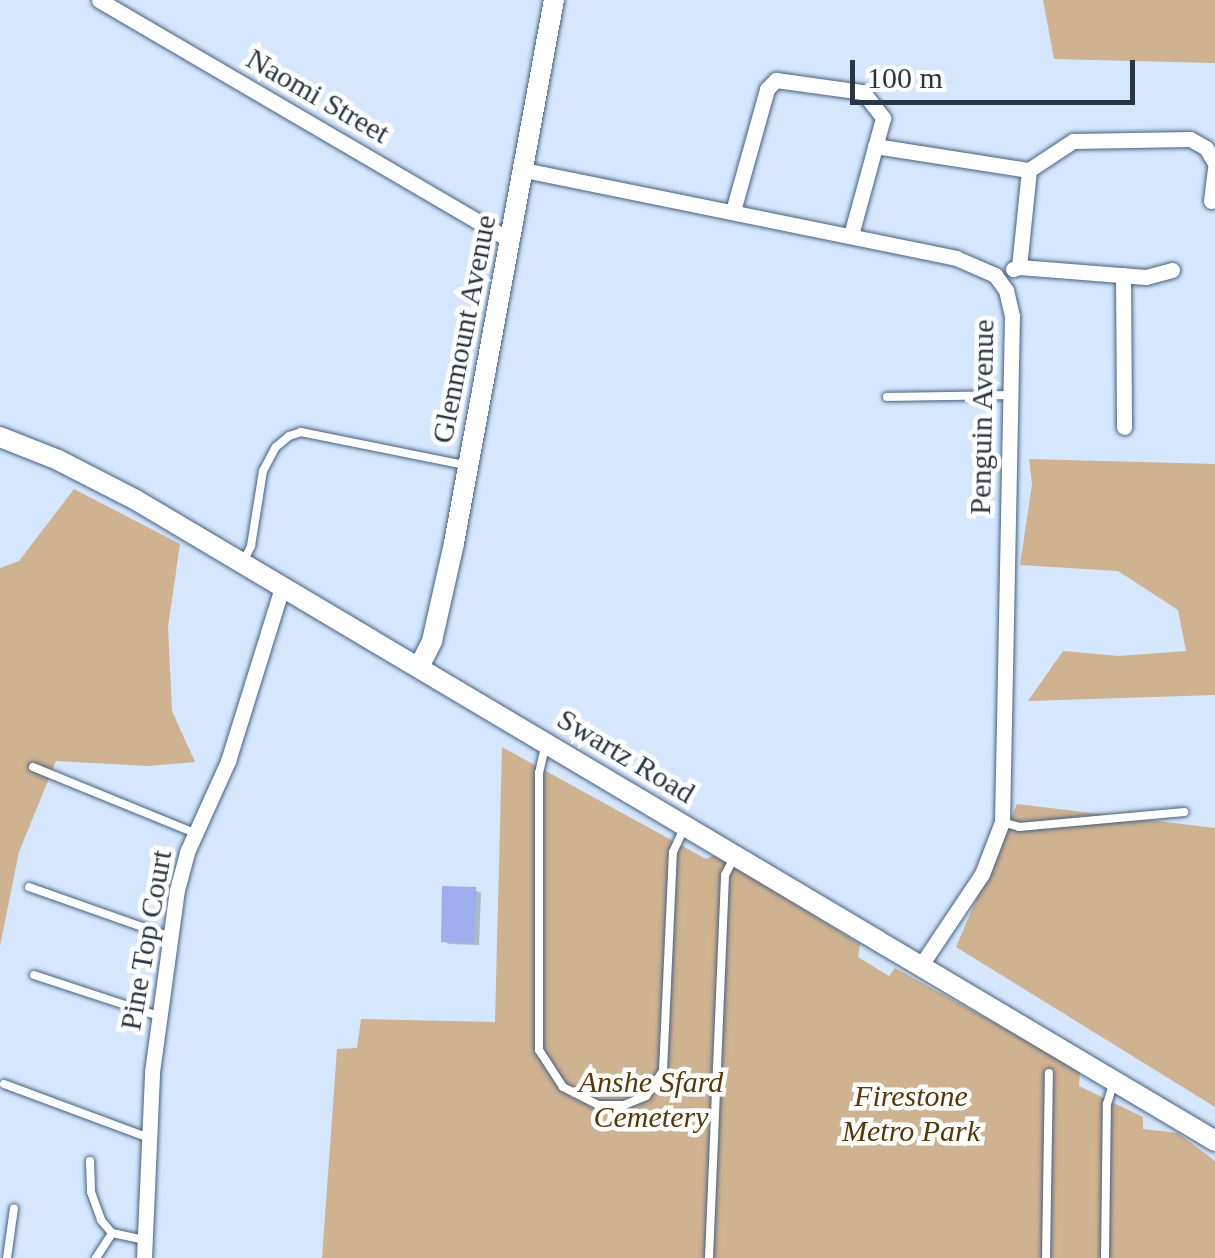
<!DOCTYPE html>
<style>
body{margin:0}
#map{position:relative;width:1215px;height:1258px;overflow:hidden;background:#d4e7fe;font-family:"Times New Roman",serif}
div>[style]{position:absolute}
.green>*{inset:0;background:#cfb28f}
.shadow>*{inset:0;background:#0003}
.building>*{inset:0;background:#9dadee}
.roads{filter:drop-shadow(0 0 2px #446081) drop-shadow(0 0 2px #446081)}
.service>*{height:8px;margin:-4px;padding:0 4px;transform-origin:4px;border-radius:4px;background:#fff}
.minor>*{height:15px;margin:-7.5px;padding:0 7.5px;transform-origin:7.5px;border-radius:7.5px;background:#fff}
.tertiary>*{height:20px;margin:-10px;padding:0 10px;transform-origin:10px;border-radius:10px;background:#fff}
span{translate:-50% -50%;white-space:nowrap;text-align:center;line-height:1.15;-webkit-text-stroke:9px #fff;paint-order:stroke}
.street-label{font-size:30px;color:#293645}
.park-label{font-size:30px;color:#573804;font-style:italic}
.scale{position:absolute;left:850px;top:60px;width:285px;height:45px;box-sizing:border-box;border:5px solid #293645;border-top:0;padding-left:12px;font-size:30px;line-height:35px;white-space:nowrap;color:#293645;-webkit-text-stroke:8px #fff;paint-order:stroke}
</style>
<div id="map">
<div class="green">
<i style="clip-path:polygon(1043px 0,1215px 0,1215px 63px,1054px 59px)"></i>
<i style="clip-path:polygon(1029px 459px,1215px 464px,1215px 695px,1028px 701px,1063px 651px,1119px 656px,1186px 651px,1178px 610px,1118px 571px,1020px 565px,1032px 484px)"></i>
<i style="clip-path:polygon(74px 489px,180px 544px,168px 627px,172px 711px,195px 762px,148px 766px,56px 761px,19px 852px,0 946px,0 568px,19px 561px)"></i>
<i style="clip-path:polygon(502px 747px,706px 859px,715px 855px,860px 944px,858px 957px,889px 976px,895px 968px,1080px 1070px,1079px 1086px,1143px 1117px,1143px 1129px,1178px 1133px,1215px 1161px,1215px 1258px,322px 1258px,337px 1049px,357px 1048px,361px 1019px,495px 1022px)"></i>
<i style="clip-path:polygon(1017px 804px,1215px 828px,1215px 1107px,956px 947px)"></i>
</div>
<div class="shadow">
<i style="clip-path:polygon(475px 890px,481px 893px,479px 945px,449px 944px,444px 941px)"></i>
</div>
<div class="building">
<i style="clip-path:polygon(442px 886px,476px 887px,474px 943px,441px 942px)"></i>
</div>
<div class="roads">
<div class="service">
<i style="left:887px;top:397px;width:124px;rotate:-0.9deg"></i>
<i style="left:244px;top:560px;width:16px;rotate:-63deg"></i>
<i style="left:251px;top:546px;width:76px;rotate:-80.9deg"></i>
<i style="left:263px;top:471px;width:27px;rotate:-62deg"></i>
<i style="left:276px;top:447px;width:17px;rotate:-40deg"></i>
<i style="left:289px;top:436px;width:13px;rotate:-18deg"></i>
<i style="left:301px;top:432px;width:166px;rotate:11.4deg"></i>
<i style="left:545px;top:747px;width:27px;rotate:103deg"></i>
<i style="left:539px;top:773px;width:277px;rotate:90deg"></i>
<i style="left:539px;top:1050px;width:44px;rotate:57deg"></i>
<i style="left:563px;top:1087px;width:39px;rotate:27deg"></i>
<i style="left:598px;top:1105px;width:26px"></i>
<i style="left:624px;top:1105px;width:24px;rotate:-22deg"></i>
<i style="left:646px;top:1096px;width:30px;rotate:-56deg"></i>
<i style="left:663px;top:1071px;width:219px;rotate:-87.4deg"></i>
<i style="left:673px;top:852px;width:29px;rotate:-65deg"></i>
<i style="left:33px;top:767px;width:175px;rotate:22.2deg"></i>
<i style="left:1002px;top:822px;width:18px;rotate:16deg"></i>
<i style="left:1019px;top:827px;width:166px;rotate:-5.2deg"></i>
<i style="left:29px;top:887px;width:151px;rotate:19.4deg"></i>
<i style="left:34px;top:975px;width:132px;rotate:18.2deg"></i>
<i style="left:4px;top:1084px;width:155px;rotate:20.4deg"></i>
<i style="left:90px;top:1161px;width:31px;rotate:88deg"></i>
<i style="left:91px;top:1192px;width:30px;rotate:70deg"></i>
<i style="left:101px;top:1220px;width:17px;rotate:50deg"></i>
<i style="left:112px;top:1233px;width:33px;rotate:12deg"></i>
<i style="left:7px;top:1258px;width:50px;rotate:-82deg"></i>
<i style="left:96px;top:1258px;width:30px;rotate:-57deg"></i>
<i style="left:709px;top:1258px;width:383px;rotate:-87.6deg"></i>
<i style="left:725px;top:875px;width:17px;rotate:-62deg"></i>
<i style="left:1046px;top:1258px;width:185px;rotate:-89.1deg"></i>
<i style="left:1105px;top:1258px;width:154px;rotate:-89.3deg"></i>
<i style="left:1107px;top:1104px;width:21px;rotate:-73deg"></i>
</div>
<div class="minor">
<i style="left:99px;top:0;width:476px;rotate:30.3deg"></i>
<i style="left:875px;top:146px;width:156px;rotate:8.9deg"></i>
<i style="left:1029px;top:170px;width:53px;rotate:-33.4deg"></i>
<i style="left:1073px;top:141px;width:117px;rotate:-1deg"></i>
<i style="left:1190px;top:139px;width:18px;rotate:29deg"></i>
<i style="left:1206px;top:148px;width:17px;rotate:59deg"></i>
<i style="left:524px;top:170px;width:441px;rotate:11.5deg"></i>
<i style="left:956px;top:258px;width:43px;rotate:23.6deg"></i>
<i style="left:995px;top:275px;width:19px;rotate:54deg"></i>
<i style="left:1006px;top:290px;width:27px;rotate:77deg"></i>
<i style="left:1012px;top:316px;width:506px;rotate:91.13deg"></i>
<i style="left:1002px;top:822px;width:56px;rotate:111deg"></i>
<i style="left:982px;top:874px;width:110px;rotate:123.8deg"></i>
<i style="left:1211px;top:201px;width:33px;rotate:-83deg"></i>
<i style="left:733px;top:211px;width:127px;rotate:-74.4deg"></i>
<i style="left:767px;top:89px;width:13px;rotate:-45deg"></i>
<i style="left:776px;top:80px;width:88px;rotate:7.9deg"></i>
<i style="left:863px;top:92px;width:33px;rotate:52deg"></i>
<i style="left:883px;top:118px;width:121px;rotate:105.3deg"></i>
<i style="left:1019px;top:267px;width:127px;rotate:4.5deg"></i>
<i style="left:1146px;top:277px;width:27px;rotate:-15deg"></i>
<i style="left:1013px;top:269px;width:6px;rotate:-18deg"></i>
<i style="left:1019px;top:267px;width:98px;rotate:-84.1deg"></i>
<i style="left:1123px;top:275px;width:152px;rotate:89.6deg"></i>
<i style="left:144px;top:1258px;width:186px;rotate:-87.5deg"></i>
<i style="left:152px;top:1072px;width:184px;rotate:-82.2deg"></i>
<i style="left:177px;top:890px;width:39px;rotate:-75deg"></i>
<i style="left:187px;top:852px;width:100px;rotate:-65.7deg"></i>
<i style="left:228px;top:761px;width:181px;rotate:-72.7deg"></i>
</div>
<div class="tertiary">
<i style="left:0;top:437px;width:62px;rotate:21.6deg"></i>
<i style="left:58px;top:460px;width:88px;rotate:27.1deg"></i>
<i style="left:136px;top:500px;width:1255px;rotate:30.71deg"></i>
<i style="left:420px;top:665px;width:27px;rotate:-63deg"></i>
<i style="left:432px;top:641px;width:100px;rotate:-77.3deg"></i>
<i style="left:454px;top:543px;width:552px;rotate:-79.57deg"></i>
</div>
</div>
<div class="street-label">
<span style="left:318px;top:96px;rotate:30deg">Naomi Street</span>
<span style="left:464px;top:329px;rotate:-79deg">Glenmount Avenue</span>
<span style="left:982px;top:417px;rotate:-89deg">Penguin Avenue</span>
<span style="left:626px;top:756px;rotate:31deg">Swartz Road</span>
<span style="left:146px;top:940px;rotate:-80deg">Pine Top Court</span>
</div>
<div class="park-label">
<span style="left:651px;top:1099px">Anshe Sfard<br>Cemetery</span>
<span style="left:911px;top:1113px">Firestone<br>Metro Park</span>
</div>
<div class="scale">100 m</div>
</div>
